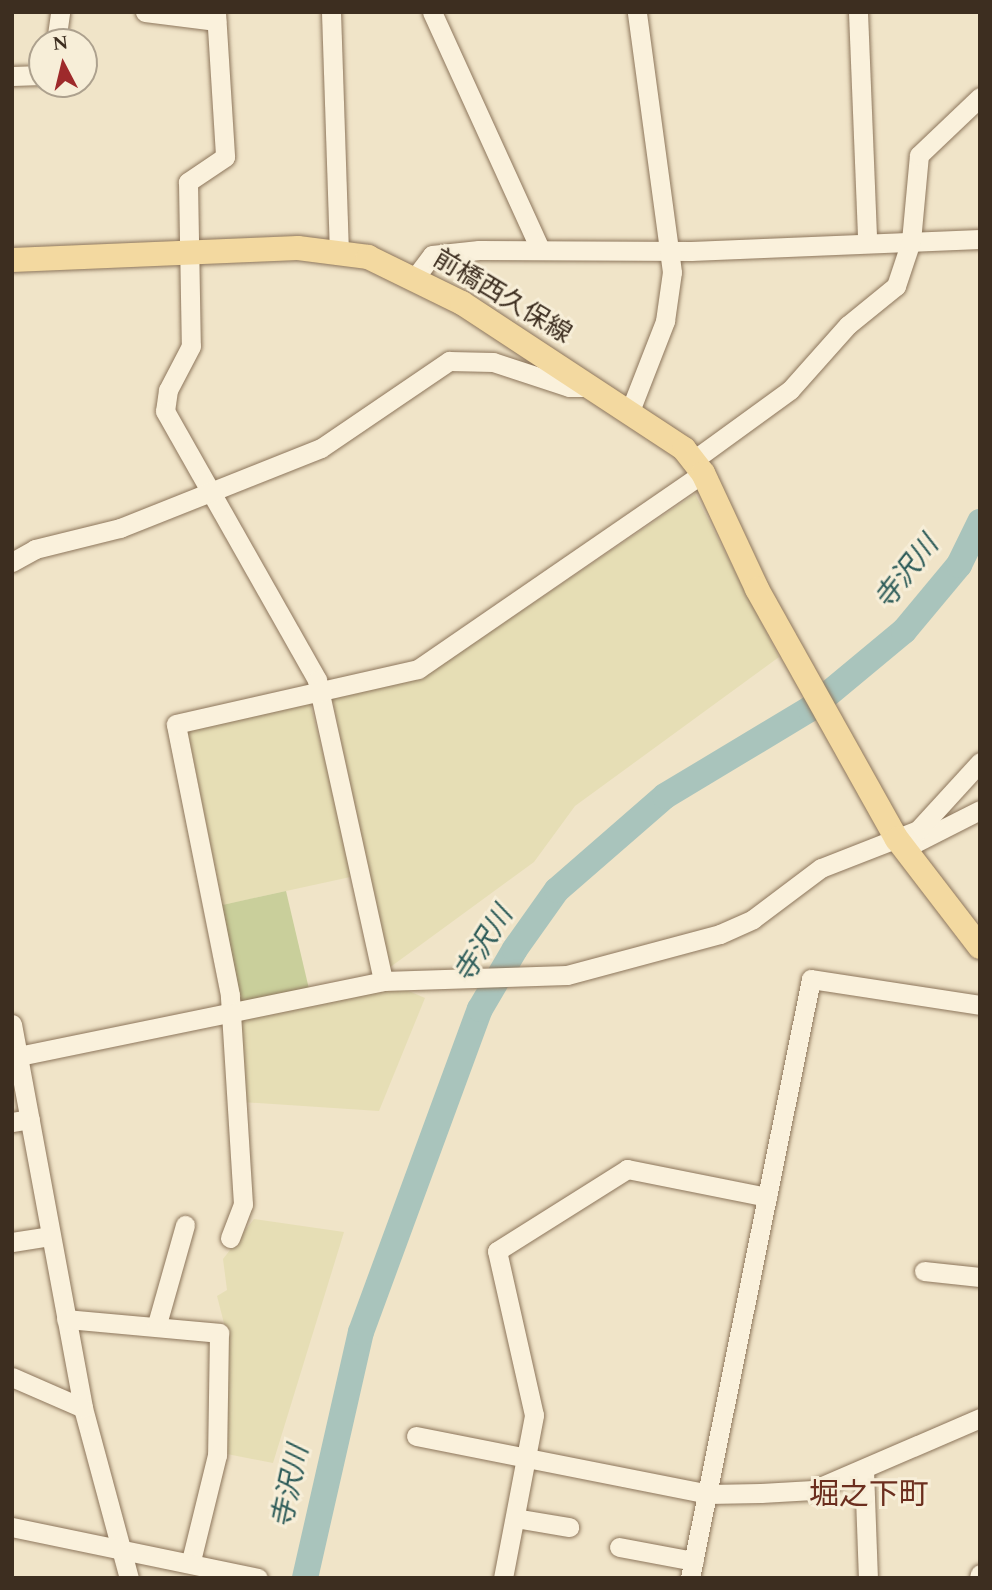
<!DOCTYPE html>
<meta charset="utf-8">
<style>
body{margin:0}
#map{position:relative;width:992px;height:1590px;overflow:hidden;background:#f0e4c8;font-family:Spectral,"Noto Sans JP",serif}
div>[style]{position:absolute}
.farmland>*{inset:0;background:#e6deb5}
.green>*{inset:0;background:#c9cf9b}
.river>*{height:26px;margin:-13px;padding:0 13px;transform-origin:13px;border-radius:13px;background:#a9c4bc}
.roads{filter:drop-shadow(0 0 2px #8d765c) drop-shadow(0 0 2px #8d765c)}
.minor>*{height:19px;margin:-9.5px;padding:0 9.5px;transform-origin:9.5px;border-radius:9.5px;background:#faf1dc}
.major>*{height:24px;margin:-12px;padding:0 12px;transform-origin:12px;border-radius:12px;background:#f3d9a0}
span{translate:-50% -50%;white-space:nowrap;text-align:center;line-height:1.15;-webkit-text-stroke:6px #f7eed8;paint-order:stroke}
.street-label{font-size:26px;color:#3d2e20}
.water-label{font-size:28px;color:#2f5d5a;font-style:italic}
.quarter-label{font-size:30px;color:#6b2e1e}
.frame{position:absolute;inset:0;border:14px solid #3d2e20;pointer-events:none}
.north{position:absolute;left:28px;top:28px;width:70px;height:70px;box-sizing:border-box;background:#f7eed8;border:2px solid #ada18e;border-radius:50%;rotate:353deg;font-size:19px;font-weight:700;line-height:28px;text-align:center;color:#3d2e20}
.north::after{content:'';display:block;margin:auto;width:24px;height:32px;background:#9e2a2b;clip-path:polygon(50% 0,100% 100%,50% 72%,0 100%)}
</style>
<div id="map">
<div class="farmland">
<i style="clip-path:polygon(695px 494px,779px 657px,575px 806px,534px 862px,389px 968px,332px 697px,428px 674px)"></i>
<i style="clip-path:polygon(310px 703px,355px 876px,218px 906px,184px 729px)"></i>
<i style="clip-path:polygon(397px 986px,425px 998px,379px 1111px,242px 1102px,241px 1018px)"></i>
<i style="clip-path:polygon(254px 1219px,344px 1232px,273px 1463px,227px 1454px,227px 1335px,217px 1296px,227px 1290px,223px 1259px)"></i>
</div>
<div class="green">
<i style="clip-path:polygon(286px 891px,309px 989px,239px 1002px,218px 906px)"></i>
</div>
<div class="river">
<i style="left:305px;top:1578px;width:252px;rotate:-77.2deg"></i>
<i style="left:361px;top:1332px;width:344px;rotate:-69.8deg"></i>
<i style="left:480px;top:1009px;width:69px;rotate:-59.7deg"></i>
<i style="left:515px;top:949px;width:72px;rotate:-54.6deg"></i>
<i style="left:557px;top:890px;width:143px;rotate:-41deg"></i>
<i style="left:665px;top:796px;width:169px;rotate:-31deg"></i>
<i style="left:810px;top:709px;width:122px;rotate:-39.7deg"></i>
<i style="left:904px;top:631px;width:86px;rotate:-50.2deg"></i>
<i style="left:959px;top:565px;width:48px;rotate:-64deg"></i>
</div>
<div class="roads">
<div class="minor">
<i style="left:145px;top:12px;width:72px;rotate:7.2deg"></i>
<i style="left:216px;top:12px;width:145px;rotate:86.4deg"></i>
<i style="left:225px;top:157px;width:45px;rotate:146deg"></i>
<i style="left:188px;top:182px;width:164px;rotate:89deg"></i>
<i style="left:191px;top:346px;width:50px;rotate:117.6deg"></i>
<i style="left:168px;top:390px;width:21px;rotate:98deg"></i>
<i style="left:165px;top:411px;width:309px;rotate:60.5deg"></i>
<i style="left:317px;top:680px;width:308px;rotate:77.6deg"></i>
<i style="left:331px;top:12px;width:239px;rotate:88.1deg"></i>
<i style="left:432px;top:12px;width:258px;rotate:65.5deg"></i>
<i style="left:858px;top:12px;width:229px;rotate:87.7deg"></i>
<i style="left:56px;top:42px;width:30px;rotate:-82deg"></i>
<i style="left:12px;top:76px;width:30px;rotate:-2deg"></i>
<i style="left:414px;top:279px;width:30px;rotate:-53deg"></i>
<i style="left:432px;top:255px;width:47px;rotate:-6.1deg"></i>
<i style="left:479px;top:250px;width:212px;rotate:0.3deg"></i>
<i style="left:691px;top:251px;width:289px;rotate:-2.4deg"></i>
<i style="left:630px;top:411px;width:97px;rotate:-68.7deg"></i>
<i style="left:665px;top:321px;width:49px;rotate:-81.9deg"></i>
<i style="left:672px;top:272px;width:262px;rotate:-97.7deg"></i>
<i style="left:695px;top:459px;width:117px;rotate:-36deg"></i>
<i style="left:790px;top:390px;width:87px;rotate:-48.3deg"></i>
<i style="left:848px;top:325px;width:62px;rotate:-39.1deg"></i>
<i style="left:896px;top:286px;width:47px;rotate:-71.6deg"></i>
<i style="left:911px;top:241px;width:86px;rotate:-84.7deg"></i>
<i style="left:919px;top:155px;width:84px;rotate:-43.6deg"></i>
<i style="left:12px;top:562px;width:26px;rotate:-29deg"></i>
<i style="left:35px;top:549px;width:88px;rotate:-13.9deg"></i>
<i style="left:120px;top:528px;width:216px;rotate:-21.7deg"></i>
<i style="left:321px;top:448px;width:155px;rotate:-34.2deg"></i>
<i style="left:449px;top:361px;width:44px;rotate:1.3deg"></i>
<i style="left:493px;top:362px;width:80px;rotate:18.2deg"></i>
<i style="left:569px;top:387px;width:23px"></i>
<i style="left:911px;top:845px;width:77px;rotate:-26.9deg"></i>
<i style="left:12px;top:1024px;width:391px;rotate:79.5deg"></i>
<i style="left:83px;top:1408px;width:176px;rotate:74.9deg"></i>
<i style="left:19px;top:1056px;width:372px;rotate:-11.6deg"></i>
<i style="left:383px;top:981px;width:184px;rotate:-1.9deg"></i>
<i style="left:567px;top:975px;width:158px;rotate:-15deg"></i>
<i style="left:720px;top:934px;width:36px;rotate:-24deg"></i>
<i style="left:753px;top:919px;width:85px;rotate:-36.9deg"></i>
<i style="left:821px;top:868px;width:104px;rotate:-21.4deg"></i>
<i style="left:918px;top:830px;width:92px;rotate:-47.6deg"></i>
<i style="left:12px;top:1122px;width:18px;rotate:-9deg"></i>
<i style="left:230px;top:1238px;width:36px;rotate:-69deg"></i>
<i style="left:243px;top:1204px;width:209px;rotate:-93.6deg"></i>
<i style="left:230px;top:995px;width:276px;rotate:-101.3deg"></i>
<i style="left:176px;top:724px;width:248px;rotate:-12.8deg"></i>
<i style="left:418px;top:669px;width:346px;rotate:-34.5deg"></i>
<i style="left:12px;top:1242px;width:38px;rotate:-9deg"></i>
<i style="left:924px;top:1271px;width:56px;rotate:6.1deg"></i>
<i style="left:66px;top:1319px;width:154px;rotate:5.2deg"></i>
<i style="left:219px;top:1333px;width:122px;rotate:90.9deg"></i>
<i style="left:217px;top:1455px;width:109px;rotate:103.8deg"></i>
<i style="left:157px;top:1324px;width:103px;rotate:-74.2deg"></i>
<i style="left:12px;top:1377px;width:77px;rotate:23.6deg"></i>
<i style="left:416px;top:1436px;width:298px;rotate:11.2deg"></i>
<i style="left:708px;top:1494px;width:53px;rotate:-1.1deg"></i>
<i style="left:761px;top:1493px;width:52px;rotate:-3.3deg"></i>
<i style="left:813px;top:1490px;width:182px;rotate:-23.3deg"></i>
<i style="left:864px;top:1470px;width:108px;rotate:87.9deg"></i>
<i style="left:515px;top:1518px;width:55px;rotate:9.5deg"></i>
<i style="left:12px;top:1527px;width:251px;rotate:11.7deg"></i>
<i style="left:619px;top:1547px;width:76px;rotate:10.6deg"></i>
<i style="left:503px;top:1578px;width:166px;rotate:-79.2deg"></i>
<i style="left:534px;top:1415px;width:168px;rotate:-102.7deg"></i>
<i style="left:497px;top:1251px;width:154px;rotate:-32.2deg"></i>
<i style="left:627px;top:1169px;width:143px;rotate:11.3deg"></i>
<i style="left:690px;top:1578px;width:611px;rotate:-78.58deg"></i>
<i style="left:811px;top:979px;width:171px;rotate:8.7deg"></i>
<i style="left:979px;top:1578px;width:4px;rotate:-76deg"></i>
</div>
<div class="major">
<i style="left:12px;top:260px;width:286px;rotate:-2.4deg"></i>
<i style="left:298px;top:248px;width:71px;rotate:7.3deg"></i>
<i style="left:368px;top:257px;width:105px;rotate:26.1deg"></i>
<i style="left:462px;top:303px;width:266px;rotate:33.3deg"></i>
<i style="left:684px;top:449px;width:31px;rotate:52deg"></i>
<i style="left:703px;top:473px;width:128px;rotate:65deg"></i>
<i style="left:757px;top:589px;width:287px;rotate:60.8deg"></i>
<i style="left:897px;top:839px;width:136px;rotate:52.5deg"></i>
</div>
</div>
<div class="street-label">
<span style="left:502px;top:297px;rotate:31deg">前橋西久保線</span>
</div>
<div class="water-label">
<span style="left:907px;top:573px;rotate:-52deg">寺沢川</span>
<span style="left:484px;top:945px;rotate:-58deg">寺沢川</span>
<span style="left:291px;top:1487px;rotate:-78deg">寺沢川</span>
</div>
<div class="quarter-label">
<span style="left:869px;top:1495px">堀之下町</span>
</div>
<div class="frame"></div>
<div class="north">N</div>
</div>
